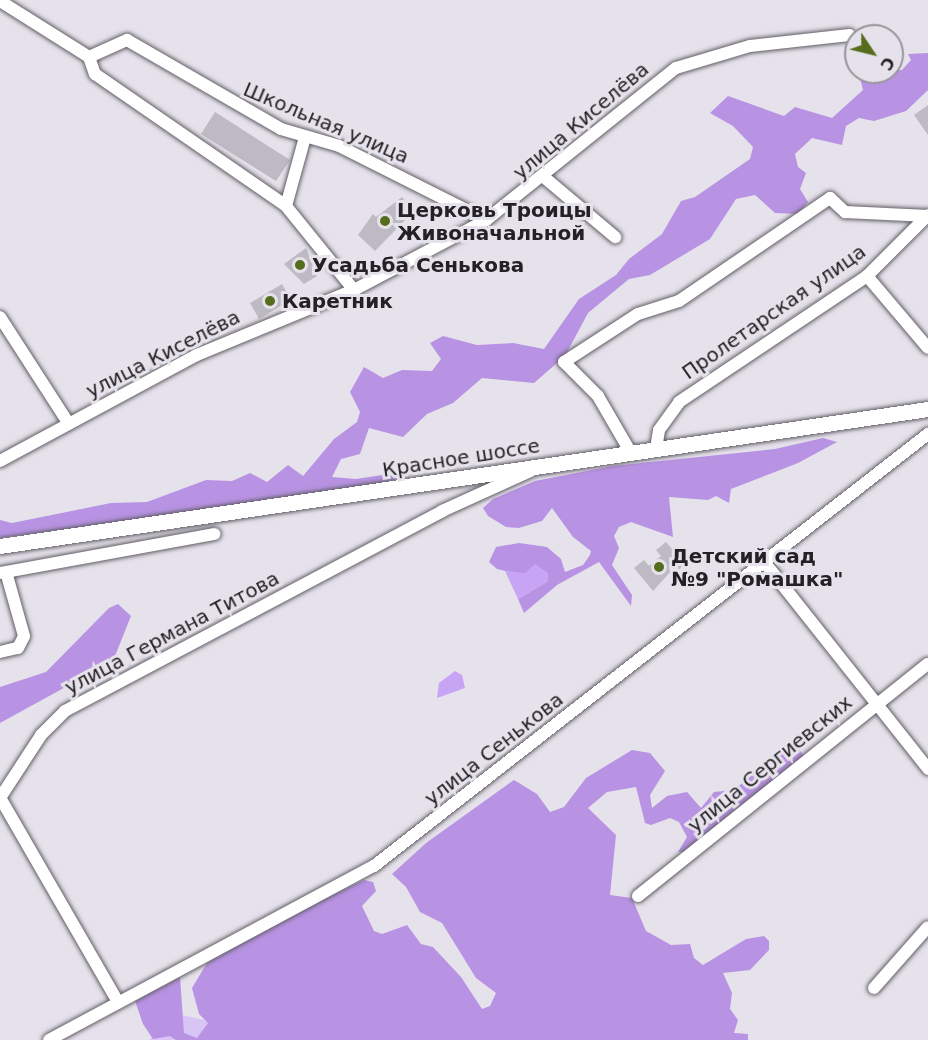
<!DOCTYPE html>
<meta charset="utf-8">
<style>
body{margin:0}
#map{position:relative;width:928px;height:1040px;overflow:hidden;background:#e6e2eb;font-family:"DejaVu Sans",sans-serif}
div>[style]{position:absolute}
.green>*{inset:0;background:#d9c4f6}
.forest>*{inset:0;background:#b893e3}
.water>*{inset:0;background:#c8a4f5}
.building>*{inset:0;background:#bebac3}
.roads{filter:drop-shadow(0 0 2px #615e66) drop-shadow(0 0 2px #615e66)}
.minor>*{height:12px;margin:-6px;padding:0 6px;transform-origin:6px;border-radius:6px;background:#fff}
.major>*{height:15px;margin:-7.5px;padding:0 7.5px;transform-origin:7.5px;border-radius:7.5px;background:#fff}
.dots>*{width:16px;height:16px;translate:-50% -50%;box-sizing:border-box;border:3px solid #e6e2eb;border-radius:50%}
span{translate:-50% -50%;white-space:nowrap;text-align:center;line-height:1.15;-webkit-text-stroke:6px #e6e2eb;paint-order:stroke}
.street-label{font-size:20px;color:#232125}
.poi-label{font-size:20px;color:#232125;font-weight:700}
.left{translate:0 -50%;text-align:left}
.north{position:absolute;left:844px;top:24px;width:60px;height:60px;box-sizing:border-box;background:#e6e2eb;border:2px solid #98959c;border-radius:50%;rotate:125deg;font-size:16px;font-weight:700;line-height:24px;text-align:center;color:#232125}
.north::after{content:'';display:block;margin:auto;width:21px;height:27px;background:#566d1e;clip-path:polygon(50% 0,100% 100%,50% 72%,0 100%)}
</style>
<div id="map">
<div class="green">
<i style="clip-path:polygon(182px 1015px,217px 1023px,237px 1040px,149px 1040px)"></i>
</div>
<div class="forest">
<i style="clip-path:polygon(928px 53px,928px 90px,906px 111px,874px 121px,859px 118px,846px 126px,842px 145px,812px 138px,795px 154px,798px 167px,806px 173px,800px 189px,808px 202px,798px 214px,775px 213px,755px 195px,736px 199px,710px 239px,650px 275px,629px 279px,588px 313px,565px 356px,534px 383px,482px 378px,453px 403px,427px 414px,403px 437px,369px 428px,360px 454px,341px 459px,332px 477px,356px 479px,389px 474px,396px 479px,358px 491px,0 538px,0 520px,12px 523px,111px 503px,147px 502px,206px 480px,232px 481px,250px 473px,267px 482px,288px 465px,303px 476px,334px 439px,357px 422px,360px 412px,350px 392px,364px 367px,383px 378px,402px 370px,432px 371px,441px 359px,430px 343px,443px 336px,477px 345px,513px 343px,544px 349px,579px 299px,616px 275px,629px 259px,662px 234px,681px 201px,695px 197px,750px 159px,753px 147px,733px 126px,710px 113px,728px 96px,784px 116px,795px 107px,832px 118px,863px 90px,860px 78px,865px 72px,902px 70px,911px 60px,908px 54px)"></i>
<i style="clip-path:polygon(823px 438px,837px 442px,798px 463px,731px 489px,729px 503px,716px 496px,708px 500px,669px 497px,673px 537px,631px 522px,619px 527px,614px 536px,619px 548px,612px 565px,632px 595px,631px 606px,599px 562px,557px 585px,524px 613px,518px 599px,548px 581px,497px 569px,489px 562px,496px 547px,519px 543px,547px 547px,561px 559px,565px 572px,583px 565px,590px 555px,591px 551px,573px 537px,552px 508px,542px 521px,519px 528px,506px 527px,488px 516px,483px 508px,493px 499px,535px 481px,612px 466px,775px 449px)"></i>
<i style="clip-path:polygon(118px 604px,131px 616px,113px 661px,0 723px,0 687px,46px 672px,109px 608px)"></i>
<i style="clip-path:polygon(793px 741px,804px 756px,686px 852px,678px 852px,687px 837px,679px 822px,670px 818px,651px 825px,645px 823px,636px 787px,607px 792px,588px 808px,616px 835px,610px 895px,632px 898px,646px 931px,671px 945px,690px 944px,694px 958px,703px 965px,746px 939px,764px 936px,769px 941px,769px 950px,750px 970px,723px 973px,732px 993px,730px 1009px,738px 1020px,734px 1033px,748px 1034px,748px 1040px,176px 1040px,170px 1036px,153px 1039px,143px 1024px,135px 1001px,180px 977px,184px 1033px,197px 1038px,208px 1023px,199px 1014px,192px 988px,207px 963px,281px 919px,364px 880px,373px 882px,376px 891px,362px 906px,374px 931px,382px 934px,407px 925px,421px 944px,433px 947px,461px 977px,482px 1009px,490px 1006px,496px 993px,476px 978px,442px 923px,420px 912px,406px 887px,392px 874px,426px 843px,514px 780px,537px 794px,550px 812px,564px 807px,586px 778px,632px 750px,650px 753px,665px 771px,650px 795px,652px 808px,667px 796px,687px 792px,701px 808px,714px 792px,734px 790px)"></i>
</div>
<div class="water">
<i style="clip-path:polygon(535px 564px,548px 573px,548px 581px,518px 599px,505px 571px,525px 573px)"></i>
<i style="clip-path:polygon(455px 671px,462px 675px,465px 688px,437px 698px,439px 683px)"></i>
</div>
<div class="building">
<i style="clip-path:polygon(928px 105px,928px 135px,914px 115px)"></i>
<i style="clip-path:polygon(215px 112px,290px 160px,276px 181px,201px 134px)"></i>
<i style="clip-path:polygon(402px 197px,414px 211px,375px 251px,358px 235px,373px 214px,376px 217px)"></i>
<i style="clip-path:polygon(306px 248px,317px 276px,304px 284px,284px 264px)"></i>
<i style="clip-path:polygon(282px 284px,291px 300px,259px 319px,250px 303px)"></i>
<i style="clip-path:polygon(666px 542px,685px 564px,677px 571px,674px 568px,653px 591px,634px 568px,644px 560px,649px 566px,661px 556px,656px 550px)"></i>
</div>
<div class="roads">
<div class="minor">
<i style="left:0;top:1px;width:105px;rotate:32.2deg"></i>
<i style="left:89px;top:57px;width:18px;rotate:71deg"></i>
<i style="left:95px;top:74px;width:232px;rotate:34.6deg"></i>
<i style="left:286px;top:206px;width:108px;rotate:51deg"></i>
<i style="left:89px;top:57px;width:42px;rotate:-24.1deg"></i>
<i style="left:127px;top:40px;width:178px;rotate:30deg"></i>
<i style="left:281px;top:129px;width:60px;rotate:16.3deg"></i>
<i style="left:339px;top:146px;width:165px;rotate:26.7deg"></i>
<i style="left:545px;top:178px;width:92px;rotate:40.1deg"></i>
<i style="left:286px;top:206px;width:72px;rotate:-74.6deg"></i>
<i style="left:867px;top:276px;width:94px;rotate:49.7deg"></i>
<i style="left:0;top:317px;width:127px;rotate:57.2deg"></i>
<i style="left:656px;top:449px;width:19px;rotate:-81deg"></i>
<i style="left:659px;top:430px;width:34px;rotate:-54deg"></i>
<i style="left:679px;top:402px;width:226px;rotate:-33.8deg"></i>
<i style="left:867px;top:276px;width:86px;rotate:-45deg"></i>
<i style="left:631px;top:453px;width:66px;rotate:-120.1deg"></i>
<i style="left:598px;top:396px;width:48px;rotate:-135deg"></i>
<i style="left:564px;top:362px;width:88px;rotate:-33deg"></i>
<i style="left:638px;top:314px;width:43px;rotate:-17.6deg"></i>
<i style="left:679px;top:301px;width:183px;rotate:-34.3deg"></i>
<i style="left:830px;top:198px;width:21px;rotate:43deg"></i>
<i style="left:845px;top:212px;width:83px;rotate:2.8deg"></i>
<i style="left:0;top:461px;width:224px;rotate:-28.3deg"></i>
<i style="left:197px;top:355px;width:170px;rotate:-22.5deg"></i>
<i style="left:354px;top:290px;width:149px;rotate:-27.9deg"></i>
<i style="left:486px;top:220px;width:243px;rotate:-38.7deg"></i>
<i style="left:676px;top:68px;width:77px;rotate:-16.6deg"></i>
<i style="left:750px;top:46px;width:100px;rotate:-6.3deg"></i>
<i style="left:765px;top:563px;width:263px;rotate:51.6deg"></i>
<i style="left:0;top:573px;width:218px;rotate:-10.3deg"></i>
<i style="left:0;top:652px;width:18px;rotate:-13deg"></i>
<i style="left:18px;top:648px;width:13px;rotate:-63deg"></i>
<i style="left:24px;top:636px;width:66px;rotate:-105.7deg"></i>
<i style="left:638px;top:896px;width:371px;rotate:-38.7deg"></i>
<i style="left:874px;top:988px;width:81px;rotate:-48.5deg"></i>
<i style="left:118px;top:1002px;width:236px;rotate:-120deg"></i>
<i style="left:0;top:798px;width:75px;rotate:-56.9deg"></i>
<i style="left:41px;top:735px;width:34px;rotate:-45deg"></i>
<i style="left:65px;top:711px;width:427px;rotate:-27.9deg"></i>
<i style="left:442px;top:511px;width:97px;rotate:-24.4deg"></i>
<i style="left:49px;top:1040px;width:369px;rotate:-28.2deg"></i>
<i style="left:374px;top:866px;width:703px;rotate:-37.95deg"></i>
</div>
<div class="major">
<i style="left:0;top:546px;width:938px;rotate:-8.4deg"></i>
</div>
</div>
<div class="dots">
<i style="left:385px;top:221px;background:#566d1e"></i>
<i style="left:300px;top:265px;background:#566d1e"></i>
<i style="left:270px;top:301px;background:#566d1e"></i>
<i style="left:659px;top:567px;background:#566d1e"></i>
</div>
<div class="street-label">
<span style="left:581px;top:121px;rotate:-40deg">улица Киселёва</span>
<span style="left:326px;top:123px;rotate:23deg">Школьная улица</span>
<span style="left:774px;top:312px;rotate:-35deg">Пролетарская улица</span>
<span style="left:163px;top:354px;rotate:-27deg">улица Киселёва</span>
<span style="left:461px;top:458px;rotate:-9deg">Красное шоссе</span>
<span style="left:172px;top:633px;rotate:-28deg">улица Германа Титова</span>
<span style="left:494px;top:749px;rotate:-38deg">улица Сенькова</span>
<span style="left:770px;top:764px;rotate:-39deg">улица Сергиевских</span>
</div>
<div class="poi-label">
<span class="left" style="left:397px;top:222px">Церковь Троицы<br>Живоначальной</span>
<span class="left" style="left:312px;top:265px">Усадьба Сенькова</span>
<span class="left" style="left:282px;top:301px">Каретник</span>
<span class="left" style="left:671px;top:568px">Детский сад<br>№9 "Ромашка"</span>
</div>
<div class="north">С</div>
</div>
